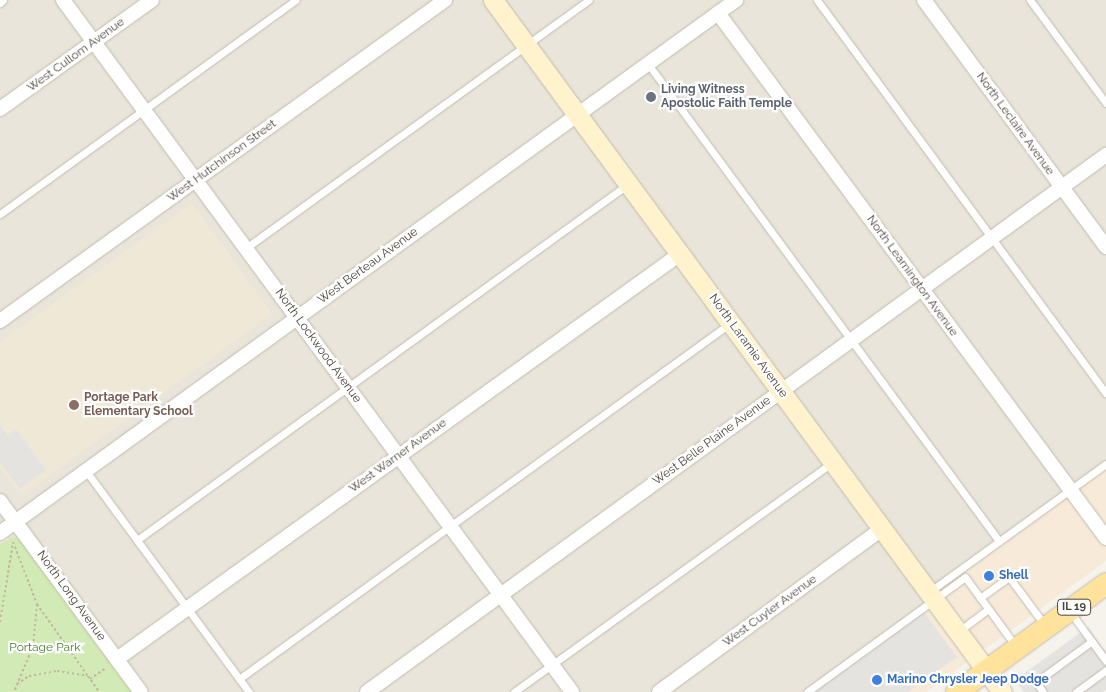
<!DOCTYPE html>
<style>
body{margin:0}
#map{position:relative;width:1106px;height:692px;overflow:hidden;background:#f6f3ec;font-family:Raleway,sans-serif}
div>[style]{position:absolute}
.residential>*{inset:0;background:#eae5da}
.commercial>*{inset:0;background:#f7ead8}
.education>*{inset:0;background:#efe8d6}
.green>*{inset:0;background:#d2eab5}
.parking>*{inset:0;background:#e5e3e0}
.path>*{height:2px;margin-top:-1px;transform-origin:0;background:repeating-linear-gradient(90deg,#c4b79f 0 2.5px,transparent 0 5px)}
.roads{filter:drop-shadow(0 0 1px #c2bbae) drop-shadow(0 0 1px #c2bbae)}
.lane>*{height:7px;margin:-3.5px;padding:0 3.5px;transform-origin:3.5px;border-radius:3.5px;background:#fff}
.street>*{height:14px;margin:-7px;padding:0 7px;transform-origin:7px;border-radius:7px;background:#fff}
.secondary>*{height:19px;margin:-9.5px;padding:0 9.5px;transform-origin:9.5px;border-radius:9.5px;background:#fff3cd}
.primary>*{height:21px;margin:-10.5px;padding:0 10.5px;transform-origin:10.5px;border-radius:10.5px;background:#ffe39c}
.dots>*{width:14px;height:14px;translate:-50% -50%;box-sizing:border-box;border:2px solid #fff;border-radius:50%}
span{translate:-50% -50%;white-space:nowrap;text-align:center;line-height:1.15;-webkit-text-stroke:4.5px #fff;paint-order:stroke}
.shield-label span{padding:1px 4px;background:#fff;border:1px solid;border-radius:4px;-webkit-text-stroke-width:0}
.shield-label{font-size:11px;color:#4b4439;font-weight:700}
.street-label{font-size:12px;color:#4b4439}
.worship-label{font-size:12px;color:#5b616d;font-weight:700}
.left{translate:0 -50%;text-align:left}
.education-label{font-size:12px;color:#785e54;font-weight:700}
.shop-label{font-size:12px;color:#366cbe;font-weight:700}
.park-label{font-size:12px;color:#4a7f2a}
</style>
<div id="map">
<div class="residential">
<i style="clip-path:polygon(0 0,1106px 0,1106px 465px,936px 600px,809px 692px,133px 692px,8px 538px,0 544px)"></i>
</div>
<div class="commercial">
<i style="clip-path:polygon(1106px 465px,1106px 561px,926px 692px,809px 692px,936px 600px,931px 592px)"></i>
</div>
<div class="education">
<i style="clip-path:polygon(192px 203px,272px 314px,21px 496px,0 467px,0 342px)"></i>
</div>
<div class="green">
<i style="clip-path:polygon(12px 537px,22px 540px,133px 692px,0 692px,0 544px)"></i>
</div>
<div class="parking">
<i style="clip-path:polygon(0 425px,8px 436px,16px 429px,46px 470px,20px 489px,0 462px)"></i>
<i style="clip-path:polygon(924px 612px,957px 657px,908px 692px,814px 692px)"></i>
<i style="clip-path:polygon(1088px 627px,1106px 652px,1106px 690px,1103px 692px,1024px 692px,1015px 680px)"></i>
</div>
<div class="path">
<i style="left:13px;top:542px;width:66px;rotate:68.8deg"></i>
<i style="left:37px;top:604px;width:42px;rotate:95.4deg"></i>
<i style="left:33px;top:646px;width:50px;rotate:112.4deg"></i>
<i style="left:37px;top:604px;width:87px;rotate:54.8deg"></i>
<i style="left:0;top:622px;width:80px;rotate:-80.7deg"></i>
<i style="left:90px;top:679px;width:19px;rotate:-35deg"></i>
<i style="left:17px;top:684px;width:14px;rotate:-34deg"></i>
<i style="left:29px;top:676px;width:28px;rotate:-10deg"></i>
<i style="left:57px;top:671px;width:31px;rotate:9deg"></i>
<i style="left:88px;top:676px;width:19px;rotate:55deg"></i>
</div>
<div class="roads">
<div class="lane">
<i style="left:817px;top:0;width:488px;rotate:53.7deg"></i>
<i style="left:1030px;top:0;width:128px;rotate:53.6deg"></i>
<i style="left:0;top:3px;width:4px;rotate:-45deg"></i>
<i style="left:648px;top:64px;width:592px;rotate:53.65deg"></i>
<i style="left:0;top:214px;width:365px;rotate:-35.9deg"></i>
<i style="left:246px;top:248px;width:423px;rotate:-35.9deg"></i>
<i style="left:86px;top:471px;width:275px;rotate:53.6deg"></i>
<i style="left:137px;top:540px;width:606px;rotate:-35.94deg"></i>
<i style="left:929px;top:592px;width:218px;rotate:-35.9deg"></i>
<i style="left:980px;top:598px;width:36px;rotate:-36deg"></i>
<i style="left:1009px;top:577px;width:59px;rotate:53.3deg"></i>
<i style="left:1071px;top:613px;width:59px;rotate:53.9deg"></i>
<i style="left:959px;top:631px;width:36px;rotate:-37deg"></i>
<i style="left:239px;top:679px;width:605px;rotate:-35.92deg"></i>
<i style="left:514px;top:692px;width:392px;rotate:-35.8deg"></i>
<i style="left:807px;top:692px;width:195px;rotate:-36deg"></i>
<i style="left:965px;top:577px;width:84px;rotate:53.7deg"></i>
<i style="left:1043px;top:692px;width:12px;rotate:-125deg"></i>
<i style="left:1036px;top:682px;width:69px;rotate:-36.2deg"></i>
<i style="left:1076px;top:692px;width:37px;rotate:-36deg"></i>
</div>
<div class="street">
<i style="left:63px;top:0;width:859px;rotate:53.66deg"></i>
<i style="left:924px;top:0;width:307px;rotate:53.6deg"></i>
<i style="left:718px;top:13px;width:653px;rotate:53.53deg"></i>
<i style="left:0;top:109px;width:187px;rotate:-35.6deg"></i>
<i style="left:0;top:321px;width:549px;rotate:-35.8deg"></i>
<i style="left:0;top:501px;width:237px;rotate:53.6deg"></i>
<i style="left:0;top:533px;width:909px;rotate:-35.91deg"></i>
<i style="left:117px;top:659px;width:694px;rotate:-35.73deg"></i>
<i style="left:367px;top:692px;width:914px;rotate:-36deg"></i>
<i style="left:659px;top:692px;width:276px;rotate:-36.2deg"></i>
</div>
<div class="secondary">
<i style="left:493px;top:0;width:859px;rotate:53.66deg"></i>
</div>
<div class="primary">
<i style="left:956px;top:692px;width:185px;rotate:-36deg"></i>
</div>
</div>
<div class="dots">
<i style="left:651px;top:97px;background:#6b7280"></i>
<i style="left:74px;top:405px;background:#8d6e63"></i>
<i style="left:989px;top:576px;background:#3f7fe0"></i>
<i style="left:877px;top:680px;background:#3f7fe0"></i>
</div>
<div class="shield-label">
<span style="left:1074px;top:607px">IL 19</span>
</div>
<div class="street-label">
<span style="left:76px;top:55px;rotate:-36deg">West Cullom Avenue</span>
<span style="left:1015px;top:124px;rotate:54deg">North Leclaire Avenue</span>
<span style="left:222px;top:161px;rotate:-36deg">West Hutchinson Street</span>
<span style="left:368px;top:266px;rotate:-36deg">West Berteau Avenue</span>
<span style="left:912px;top:276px;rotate:54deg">North Leamington Avenue</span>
<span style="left:318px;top:346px;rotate:54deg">North Lockwood Avenue</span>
<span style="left:748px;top:346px;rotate:54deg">North Laramie Avenue</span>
<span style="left:712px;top:441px;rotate:-36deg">West Belle Plaine Avenue</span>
<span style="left:398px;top:456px;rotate:-36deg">West Warner Avenue</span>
<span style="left:71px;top:596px;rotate:54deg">North Long Avenue</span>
<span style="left:770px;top:611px;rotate:-36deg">West Cuyler Avenue</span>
</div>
<div class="worship-label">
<span class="left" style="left:661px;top:97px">Living Witness<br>Apostolic Faith Temple</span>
</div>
<div class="education-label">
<span class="left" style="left:84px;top:405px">Portage Park<br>Elementary School</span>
</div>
<div class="shop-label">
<span class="left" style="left:999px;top:576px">Shell</span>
<span class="left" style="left:887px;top:680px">Marino Chrysler Jeep Dodge</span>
</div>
<div class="park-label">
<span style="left:45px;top:648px">Portage Park</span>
</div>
</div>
